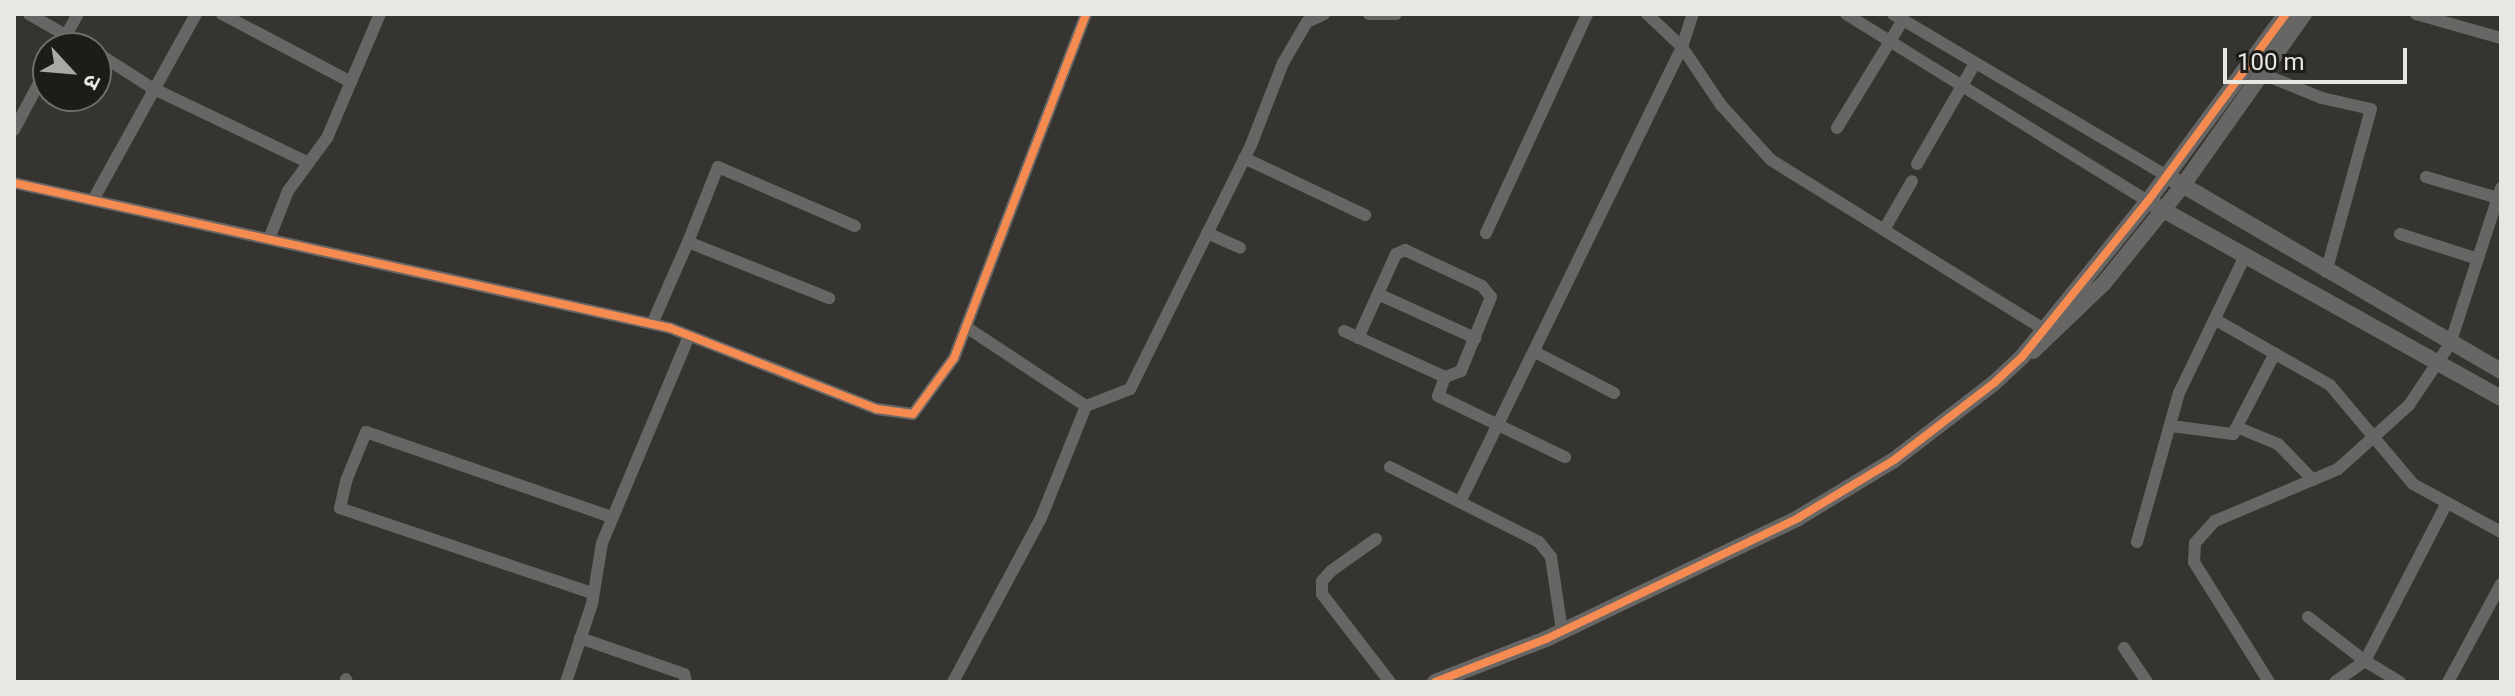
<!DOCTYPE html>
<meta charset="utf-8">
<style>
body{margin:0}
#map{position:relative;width:2515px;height:696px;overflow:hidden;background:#363430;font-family:Roboto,"Noto Sans Devanagari",sans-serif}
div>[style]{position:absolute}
.minor>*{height:12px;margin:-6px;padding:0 6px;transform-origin:6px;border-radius:6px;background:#676665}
.tertiary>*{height:16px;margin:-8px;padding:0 8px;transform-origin:8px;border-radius:8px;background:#676665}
.cycleway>*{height:8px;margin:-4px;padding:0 4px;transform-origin:4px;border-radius:4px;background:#f68b52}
span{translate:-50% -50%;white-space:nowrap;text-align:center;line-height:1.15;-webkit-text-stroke:8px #1e1c19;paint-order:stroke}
.frame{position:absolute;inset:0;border:16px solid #e9e7e3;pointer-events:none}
.north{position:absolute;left:32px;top:32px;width:80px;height:80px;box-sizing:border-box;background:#1e1c19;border:2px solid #6f6d6a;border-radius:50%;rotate:116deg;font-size:22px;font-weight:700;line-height:32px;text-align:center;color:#e9e7e3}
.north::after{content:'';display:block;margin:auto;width:28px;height:36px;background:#aaa8a4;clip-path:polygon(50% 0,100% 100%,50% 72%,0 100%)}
.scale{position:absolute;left:2223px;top:48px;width:184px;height:36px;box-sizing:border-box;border:4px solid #e9e7e3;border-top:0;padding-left:10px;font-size:24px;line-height:28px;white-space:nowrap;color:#e9e7e3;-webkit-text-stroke:6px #1e1c19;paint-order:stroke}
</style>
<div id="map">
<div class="minor">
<i style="left:29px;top:14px;width:68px;rotate:30deg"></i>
<i style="left:222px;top:14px;width:146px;rotate:27.8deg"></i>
<i style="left:1369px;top:14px;width:27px"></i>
<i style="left:1647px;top:14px;width:48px;rotate:43.3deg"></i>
<i style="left:1682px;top:47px;width:70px;rotate:56.1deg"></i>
<i style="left:1721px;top:105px;width:74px;rotate:47.7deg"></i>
<i style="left:1771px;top:160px;width:321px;rotate:31.8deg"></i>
<i style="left:1846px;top:14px;width:355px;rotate:31.8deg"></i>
<i style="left:1893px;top:14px;width:318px;rotate:30.6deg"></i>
<i style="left:2416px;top:14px;width:88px;rotate:15.8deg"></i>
<i style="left:59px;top:48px;width:39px;rotate:-61deg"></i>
<i style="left:96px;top:52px;width:67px;rotate:32.7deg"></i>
<i style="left:152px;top:88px;width:172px;rotate:25.5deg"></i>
<i style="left:2265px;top:75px;width:61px;rotate:22deg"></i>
<i style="left:2322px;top:98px;width:50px;rotate:12.7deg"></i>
<i style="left:2371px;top:109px;width:169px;rotate:105.4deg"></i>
<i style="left:1837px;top:128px;width:127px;rotate:-58.6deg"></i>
<i style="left:14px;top:130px;width:72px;rotate:-62deg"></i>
<i style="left:1244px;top:158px;width:134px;rotate:25.2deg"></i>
<i style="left:1917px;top:164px;width:114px;rotate:-60.1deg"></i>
<i style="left:2426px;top:177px;width:75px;rotate:16.3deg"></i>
<i style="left:14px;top:183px;width:672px;rotate:12.46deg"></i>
<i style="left:670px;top:328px;width:222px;rotate:21.4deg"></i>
<i style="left:877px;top:409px;width:36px;rotate:8deg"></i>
<i style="left:913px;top:414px;width:69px;rotate:-53.8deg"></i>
<i style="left:954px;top:358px;width:368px;rotate:-69deg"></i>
<i style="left:93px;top:200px;width:213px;rotate:-61deg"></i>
<i style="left:1885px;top:228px;width:54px;rotate:-60.1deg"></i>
<i style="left:1207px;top:233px;width:36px;rotate:24deg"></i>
<i style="left:1486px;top:233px;width:241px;rotate:-65.2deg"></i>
<i style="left:2400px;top:234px;width:82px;rotate:17.8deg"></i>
<i style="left:269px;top:239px;width:52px;rotate:-68.4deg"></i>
<i style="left:288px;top:191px;width:66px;rotate:-53.7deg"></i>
<i style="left:327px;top:138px;width:135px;rotate:-66.9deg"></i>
<i style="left:688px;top:242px;width:81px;rotate:-68.2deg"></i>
<i style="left:718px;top:167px;width:149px;rotate:23.3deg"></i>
<i style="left:1378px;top:294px;width:107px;rotate:24.4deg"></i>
<i style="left:2216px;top:320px;width:131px;rotate:29.7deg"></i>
<i style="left:2330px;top:385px;width:129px;rotate:50deg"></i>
<i style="left:2413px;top:484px;width:100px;rotate:28.6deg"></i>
<i style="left:652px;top:324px;width:90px;rotate:-66.3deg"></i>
<i style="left:688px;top:242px;width:152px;rotate:21.7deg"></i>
<i style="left:966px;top:327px;width:144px;rotate:33.4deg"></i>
<i style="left:1344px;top:331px;width:111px;rotate:24.5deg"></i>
<i style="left:1445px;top:377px;width:20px;rotate:110deg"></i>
<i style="left:1438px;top:396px;width:141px;rotate:25.7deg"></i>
<i style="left:1358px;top:338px;width:92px;rotate:-65.7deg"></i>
<i style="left:1396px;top:254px;width:10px;rotate:-24deg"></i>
<i style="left:1405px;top:250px;width:85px;rotate:25.1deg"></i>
<i style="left:1482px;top:286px;width:14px;rotate:51deg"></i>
<i style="left:1491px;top:297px;width:80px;rotate:112.1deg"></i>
<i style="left:1461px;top:371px;width:17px;rotate:159deg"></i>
<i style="left:1535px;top:352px;width:89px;rotate:27.4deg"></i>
<i style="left:1086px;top:406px;width:47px;rotate:-21.1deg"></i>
<i style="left:1130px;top:389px;width:272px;rotate:-63.6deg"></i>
<i style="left:1251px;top:145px;width:88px;rotate:-68.7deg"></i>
<i style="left:1283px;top:63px;width:48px;rotate:-59.7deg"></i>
<i style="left:1307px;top:22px;width:19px;rotate:-25deg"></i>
<i style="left:2171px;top:426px;width:63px;rotate:7.4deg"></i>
<i style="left:2233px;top:434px;width:91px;rotate:-62.6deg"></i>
<i style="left:2239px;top:428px;width:42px;rotate:22.3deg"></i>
<i style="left:2278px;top:444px;width:50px;rotate:45.8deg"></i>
<i style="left:1390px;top:467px;width:167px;rotate:26.7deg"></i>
<i style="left:1539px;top:542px;width:19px;rotate:51deg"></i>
<i style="left:1551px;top:557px;width:75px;rotate:81.5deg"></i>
<i style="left:1461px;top:500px;width:504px;rotate:-63.99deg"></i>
<i style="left:1682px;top:47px;width:35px;rotate:-72deg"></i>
<i style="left:1376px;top:539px;width:55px;rotate:144.6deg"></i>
<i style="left:1331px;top:571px;width:13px;rotate:132deg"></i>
<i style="left:1322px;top:581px;width:13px;rotate:90deg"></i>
<i style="left:1322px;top:594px;width:111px;rotate:52.3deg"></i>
<i style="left:2137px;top:542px;width:155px;rotate:-74.3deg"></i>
<i style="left:2179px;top:393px;width:152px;rotate:-64.3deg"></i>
<i style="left:592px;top:593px;width:266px;rotate:-161.4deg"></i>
<i style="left:340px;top:508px;width:28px;rotate:-77deg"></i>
<i style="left:346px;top:481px;width:53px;rotate:-67.8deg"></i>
<i style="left:366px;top:432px;width:259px;rotate:19.1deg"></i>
<i style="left:2308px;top:617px;width:72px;rotate:37.7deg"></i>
<i style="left:2365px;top:661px;width:178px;rotate:-62.6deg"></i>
<i style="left:580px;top:638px;width:110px;rotate:19.1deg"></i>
<i style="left:684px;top:674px;width:8px;rotate:76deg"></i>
<i style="left:2124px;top:648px;width:41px;rotate:55.9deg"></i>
<i style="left:346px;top:679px;width:3px;rotate:72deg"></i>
<i style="left:566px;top:682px;width:82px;rotate:-71.6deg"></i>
<i style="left:592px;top:604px;width:62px;rotate:-80.7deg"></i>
<i style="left:602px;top:543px;width:225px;rotate:-67.2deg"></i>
<i style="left:953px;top:682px;width:186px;rotate:-61.8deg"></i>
<i style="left:1041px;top:518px;width:121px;rotate:-68.1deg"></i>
<i style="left:2269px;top:682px;width:142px;rotate:-122deg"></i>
<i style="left:2194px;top:562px;width:19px;rotate:-87deg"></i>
<i style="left:2195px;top:543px;width:30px;rotate:-48deg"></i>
<i style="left:2215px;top:521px;width:134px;rotate:-22.9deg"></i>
<i style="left:2338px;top:469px;width:96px;rotate:-42deg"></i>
<i style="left:2409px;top:405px;width:73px;rotate:-56.1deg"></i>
<i style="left:2450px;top:344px;width:164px;rotate:-71.9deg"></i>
<i style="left:2335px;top:682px;width:37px;rotate:-35deg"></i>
<i style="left:2365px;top:661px;width:41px;rotate:31deg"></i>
<i style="left:2448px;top:682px;width:111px;rotate:-61.6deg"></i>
</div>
<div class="tertiary">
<i style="left:2174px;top:180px;width:379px;rotate:30.3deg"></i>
<i style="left:2156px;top:206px;width:395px;rotate:29.1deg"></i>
<i style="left:2033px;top:351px;width:98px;rotate:-43.8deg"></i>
<i style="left:2104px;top:283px;width:126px;rotate:-51.1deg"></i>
<i style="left:2183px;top:185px;width:209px;rotate:-54.7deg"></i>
<i style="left:1435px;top:682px;width:119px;rotate:-21.2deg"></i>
<i style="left:1546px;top:639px;width:280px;rotate:-25.6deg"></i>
<i style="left:1798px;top:518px;width:112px;rotate:-31.1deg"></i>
<i style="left:1894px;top:460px;width:126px;rotate:-37.6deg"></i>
<i style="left:1994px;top:383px;width:38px;rotate:-43deg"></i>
<i style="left:2022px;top:357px;width:201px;rotate:-51.1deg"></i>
<i style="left:2148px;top:201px;width:232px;rotate:-53.6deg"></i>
</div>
<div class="cycleway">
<i style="left:14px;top:183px;width:672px;rotate:12.46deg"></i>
<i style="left:670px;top:328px;width:222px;rotate:21.4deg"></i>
<i style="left:877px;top:409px;width:36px;rotate:8deg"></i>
<i style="left:913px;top:414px;width:69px;rotate:-53.8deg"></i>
<i style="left:954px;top:358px;width:368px;rotate:-69deg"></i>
<i style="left:1435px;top:682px;width:119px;rotate:-21.2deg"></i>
<i style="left:1546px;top:639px;width:280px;rotate:-25.6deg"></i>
<i style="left:1798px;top:518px;width:112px;rotate:-31.1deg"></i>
<i style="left:1894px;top:460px;width:126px;rotate:-37.6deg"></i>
<i style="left:1994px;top:383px;width:38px;rotate:-43deg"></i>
<i style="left:2022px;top:357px;width:201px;rotate:-51.1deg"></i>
<i style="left:2148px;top:201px;width:232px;rotate:-53.6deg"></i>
</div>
<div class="frame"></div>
<div class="north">उ</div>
<div class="scale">100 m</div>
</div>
